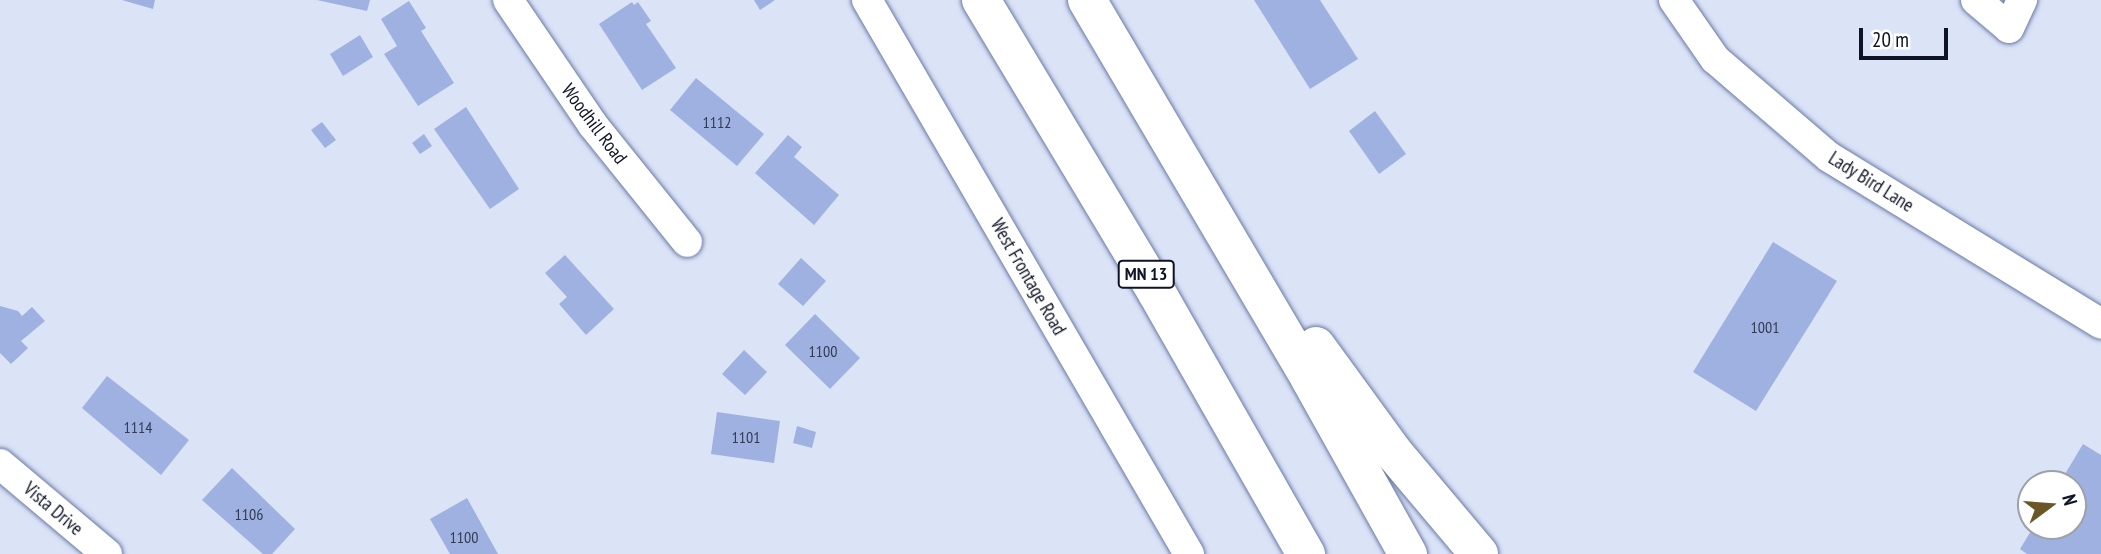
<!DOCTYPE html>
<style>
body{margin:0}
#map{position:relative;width:2101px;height:554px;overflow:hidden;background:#dbe3f7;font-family:"PT Sans Narrow",sans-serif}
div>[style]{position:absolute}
.building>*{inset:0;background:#9fb1e0}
.roads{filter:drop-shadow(0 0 2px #697aa6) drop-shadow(0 0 2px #697aa6)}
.minor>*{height:30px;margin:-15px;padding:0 15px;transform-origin:15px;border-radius:15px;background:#fff}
.highway>*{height:38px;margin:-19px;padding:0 19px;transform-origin:19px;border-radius:19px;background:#fff}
span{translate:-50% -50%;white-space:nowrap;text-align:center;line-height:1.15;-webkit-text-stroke:5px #fff;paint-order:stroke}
.number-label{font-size:16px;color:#323b54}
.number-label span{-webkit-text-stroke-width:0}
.shield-label span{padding:2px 5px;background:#fff;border:2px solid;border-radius:5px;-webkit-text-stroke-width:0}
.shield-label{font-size:18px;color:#0e1425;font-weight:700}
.street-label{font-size:19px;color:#0e1425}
.north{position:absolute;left:2017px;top:470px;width:70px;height:70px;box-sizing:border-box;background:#fff;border:2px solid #9fa1a8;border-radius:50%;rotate:74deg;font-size:19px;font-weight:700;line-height:28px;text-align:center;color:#0e1425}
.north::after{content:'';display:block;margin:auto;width:24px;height:32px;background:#6a5726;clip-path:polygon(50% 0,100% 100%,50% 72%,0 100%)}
.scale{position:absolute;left:1859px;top:28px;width:89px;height:32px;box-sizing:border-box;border:4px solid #0e1425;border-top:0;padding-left:9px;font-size:21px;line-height:24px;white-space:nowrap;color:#0e1425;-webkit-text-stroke:5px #fff;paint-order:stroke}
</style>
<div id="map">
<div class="building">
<i style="clip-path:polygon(122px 0,155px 0,153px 9px)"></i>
<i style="clip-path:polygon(317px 0,370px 0,367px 11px)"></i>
<i style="clip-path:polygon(754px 0,775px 0,760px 10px)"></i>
<i style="clip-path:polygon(1254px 0,1320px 0,1358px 59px,1310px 89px)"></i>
<i style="clip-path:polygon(409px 1px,426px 28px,421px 31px,454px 83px,418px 106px,384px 54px,397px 46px,381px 19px)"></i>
<i style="clip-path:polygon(632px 2px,634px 5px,638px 2px,651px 21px,646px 24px,676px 68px,642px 90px,599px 24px)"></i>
<i style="clip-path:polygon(360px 35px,373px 57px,343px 76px,330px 54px)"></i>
<i style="clip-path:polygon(696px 78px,764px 134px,737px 166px,670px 110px)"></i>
<i style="clip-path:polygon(466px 107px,519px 189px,490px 209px,434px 129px)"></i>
<i style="clip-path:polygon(1375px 111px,1406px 154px,1379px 174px,1349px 131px)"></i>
<i style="clip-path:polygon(322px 122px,336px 140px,325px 148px,311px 130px)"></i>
<i style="clip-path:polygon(424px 134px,432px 146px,420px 154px,412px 143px)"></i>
<i style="clip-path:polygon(788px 135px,802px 147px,794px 157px,839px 195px,814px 225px,755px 173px)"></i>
<i style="clip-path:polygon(1773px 242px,1837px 281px,1756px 411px,1693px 372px)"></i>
<i style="clip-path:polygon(565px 255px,614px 309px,586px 335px,559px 304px,567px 297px,545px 273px)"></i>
<i style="clip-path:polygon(801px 258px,826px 281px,803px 306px,778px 284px)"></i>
<i style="clip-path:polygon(0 306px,18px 311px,22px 316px,32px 307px,45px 321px,21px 341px,28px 348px,11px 364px,0 353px)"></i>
<i style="clip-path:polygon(815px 314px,860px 358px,830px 389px,785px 345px)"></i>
<i style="clip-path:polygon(744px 350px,767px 372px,745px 395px,722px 374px)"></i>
<i style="clip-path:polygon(107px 376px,189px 440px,161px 475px,82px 408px)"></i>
<i style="clip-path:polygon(717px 412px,780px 421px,774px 463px,711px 454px)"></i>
<i style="clip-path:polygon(797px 426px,816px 432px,812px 448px,793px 443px)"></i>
<i style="clip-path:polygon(2083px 444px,2101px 455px,2101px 554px,2027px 554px,2020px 549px,2034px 526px,2073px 526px,2073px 484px,2059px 484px)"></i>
<i style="clip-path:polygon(232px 468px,295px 529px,272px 554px,263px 554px,202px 500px)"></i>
<i style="clip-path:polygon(467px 498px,498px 554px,450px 554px,430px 519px)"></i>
</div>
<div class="roads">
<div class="minor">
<i style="left:508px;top:0;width:151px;rotate:55.8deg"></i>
<i style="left:593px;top:125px;width:150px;rotate:51.2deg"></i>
<i style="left:867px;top:0;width:641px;rotate:59.83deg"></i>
<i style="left:1674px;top:0;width:72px;rotate:55.2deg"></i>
<i style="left:1715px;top:59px;width:150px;rotate:40.7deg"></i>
<i style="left:1829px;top:157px;width:319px;rotate:31.5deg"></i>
<i style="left:1976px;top:0;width:43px;rotate:40.3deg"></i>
<i style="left:2009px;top:28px;width:31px;rotate:-65deg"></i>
<i style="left:0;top:464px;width:140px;rotate:40.1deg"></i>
</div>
<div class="highway">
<i style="left:981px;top:0;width:342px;rotate:59deg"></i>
<i style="left:1157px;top:293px;width:301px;rotate:60.3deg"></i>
<i style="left:1087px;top:0;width:440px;rotate:59.5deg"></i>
<i style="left:1310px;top:379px;width:201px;rotate:60.8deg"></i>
<i style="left:1316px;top:346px;width:132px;rotate:53.9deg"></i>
<i style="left:1394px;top:453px;width:132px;rotate:49.9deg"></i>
</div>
</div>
<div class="number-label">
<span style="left:717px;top:122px">1112</span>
<span style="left:1765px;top:327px">1001</span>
<span style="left:823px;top:351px">1100</span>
<span style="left:138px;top:427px">1114</span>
<span style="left:746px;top:437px">1101</span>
<span style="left:249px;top:514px">1106</span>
<span style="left:464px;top:537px">1100</span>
</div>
<div class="shield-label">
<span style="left:1146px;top:274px">MN 13</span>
</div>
<div class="street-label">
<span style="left:594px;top:124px;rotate:53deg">Woodhill Road</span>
<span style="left:1871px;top:182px;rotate:32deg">Lady Bird Lane</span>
<span style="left:1028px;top:277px;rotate:60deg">West Frontage Road</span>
<span style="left:53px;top:509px;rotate:40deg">Vista Drive</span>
</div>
<div class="north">N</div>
<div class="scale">20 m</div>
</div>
